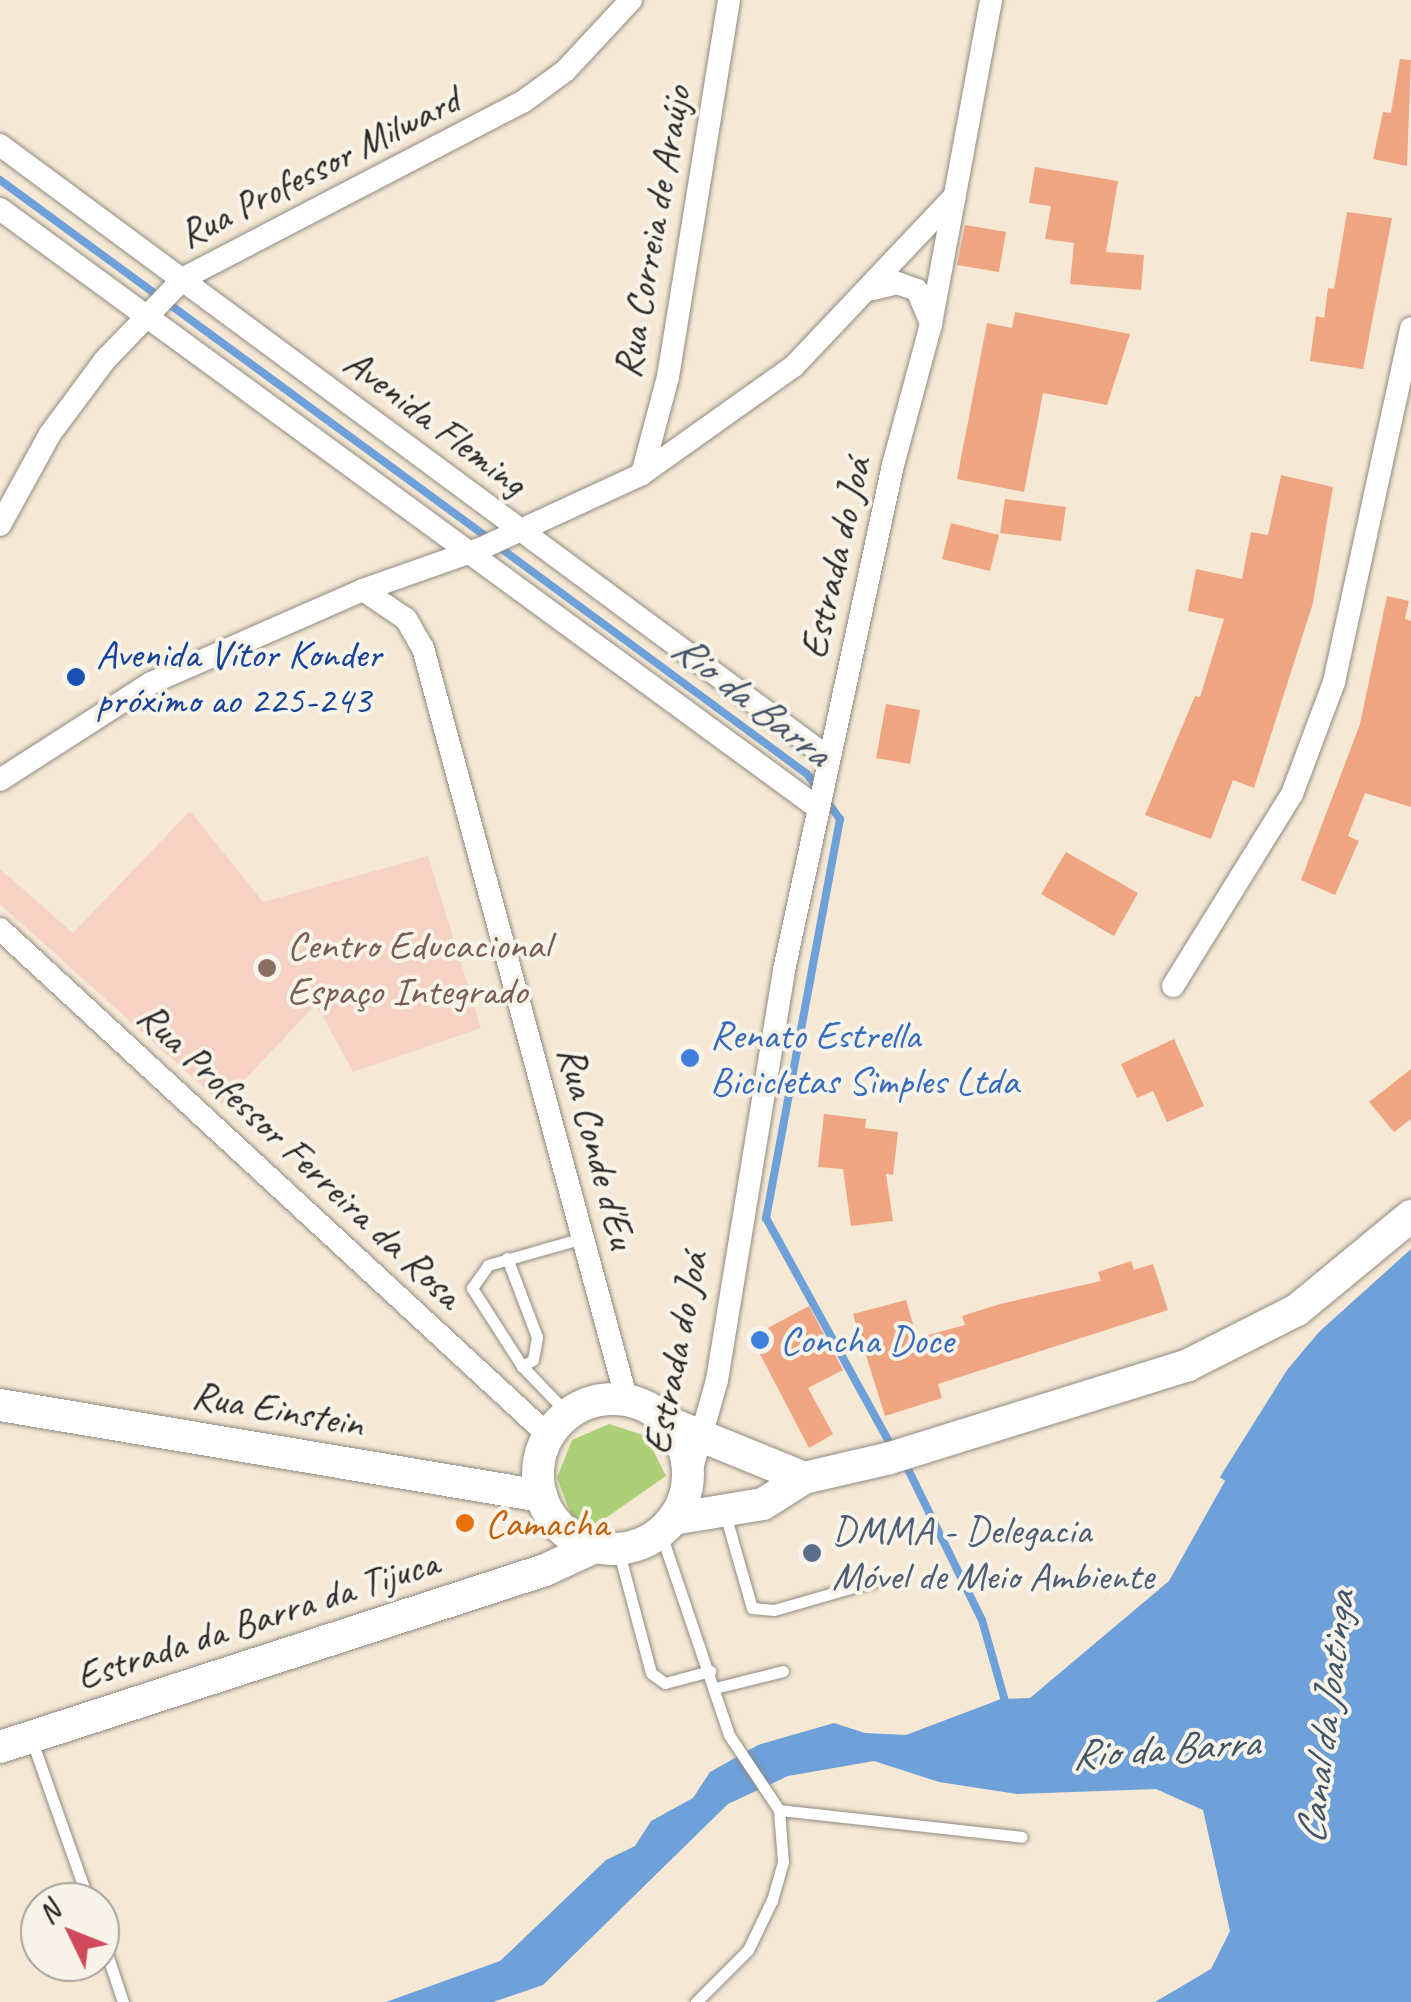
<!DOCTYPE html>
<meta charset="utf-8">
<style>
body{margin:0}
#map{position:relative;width:1411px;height:2002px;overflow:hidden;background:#f5e8d4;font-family:Caveat,sans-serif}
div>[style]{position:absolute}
.built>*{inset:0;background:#f5d2c3}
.green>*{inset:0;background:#accf78}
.water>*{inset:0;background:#6ea0d9}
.stream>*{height:8px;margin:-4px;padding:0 4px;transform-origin:4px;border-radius:4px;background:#6ea0d9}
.building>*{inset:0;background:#f0a582}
.roads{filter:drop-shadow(0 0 2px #908a80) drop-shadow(0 0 2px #908a80)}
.lane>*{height:11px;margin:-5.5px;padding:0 5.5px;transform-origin:5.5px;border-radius:5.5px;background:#fff}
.street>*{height:22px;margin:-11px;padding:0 11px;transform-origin:11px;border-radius:11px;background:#fff}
.secondary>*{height:32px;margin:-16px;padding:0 16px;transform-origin:16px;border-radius:16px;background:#fff}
.secondary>.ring{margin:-16px;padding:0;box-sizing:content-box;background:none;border:32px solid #fff;border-radius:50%}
.dots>*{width:28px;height:28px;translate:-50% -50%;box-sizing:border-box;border:5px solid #f7f3e8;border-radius:50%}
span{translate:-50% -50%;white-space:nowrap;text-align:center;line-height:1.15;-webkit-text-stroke:8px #f7f3e8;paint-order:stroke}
.street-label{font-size:40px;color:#2b2b2b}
.transit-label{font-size:40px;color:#164399}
.left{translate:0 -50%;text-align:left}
.education-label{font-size:40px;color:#785e54}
.shop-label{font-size:40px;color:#366cbe}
.food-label{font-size:40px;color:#c56008}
.service-label{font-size:40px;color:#4e5e75}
.water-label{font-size:42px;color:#425468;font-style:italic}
.north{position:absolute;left:20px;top:1882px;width:100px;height:100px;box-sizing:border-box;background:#f7f3e8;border:2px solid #a5a39c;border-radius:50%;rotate:313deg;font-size:28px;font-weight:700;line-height:40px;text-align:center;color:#2b2b2b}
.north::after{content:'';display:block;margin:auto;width:35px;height:45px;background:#d1495b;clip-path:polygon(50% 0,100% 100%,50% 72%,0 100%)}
</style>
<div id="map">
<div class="built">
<i style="clip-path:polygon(190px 811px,263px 902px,428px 856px,481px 1028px,353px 1072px,316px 1004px,222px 1104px,0 904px,0 869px,73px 933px)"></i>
</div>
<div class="green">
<i style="clip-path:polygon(609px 1424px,646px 1436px,666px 1476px,590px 1529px,572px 1517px,557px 1478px,572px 1440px)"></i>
</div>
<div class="water">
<i style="clip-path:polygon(1411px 1249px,1411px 2002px,1155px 2002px,1211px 1969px,1230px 1931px,1203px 1810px,1156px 1789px,1017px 1794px,939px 1782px,874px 1761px,788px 1776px,728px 1804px,543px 1985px,493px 2002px,386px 2002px,500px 1961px,606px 1860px,635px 1846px,651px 1821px,693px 1798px,710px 1772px,758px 1745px,834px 1723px,865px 1733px,906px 1735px,1001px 1699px,1030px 1698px,1169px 1581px,1225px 1481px,1220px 1477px,1287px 1370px,1319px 1332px)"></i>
</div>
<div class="stream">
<i style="left:0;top:180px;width:605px;rotate:36.26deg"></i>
<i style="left:499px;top:547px;width:383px;rotate:36.4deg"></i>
<i style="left:807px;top:774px;width:18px;rotate:52deg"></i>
<i style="left:826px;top:800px;width:24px;rotate:54deg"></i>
<i style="left:840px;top:819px;width:406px;rotate:100.5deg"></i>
<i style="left:766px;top:1218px;width:261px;rotate:61.2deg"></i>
<i style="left:904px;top:1461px;width:177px;rotate:63.9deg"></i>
<i style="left:982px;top:1620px;width:88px;rotate:74.2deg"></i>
</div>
<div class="building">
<i style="clip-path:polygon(1400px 59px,1411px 60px,1407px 166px,1373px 159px,1383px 112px,1391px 113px)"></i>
<i style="clip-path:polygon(1035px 167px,1118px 181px,1106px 252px,1144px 255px,1141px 290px,1070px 284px,1074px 243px,1045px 239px,1051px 206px,1029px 203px)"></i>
<i style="clip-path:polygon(1347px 212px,1392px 218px,1363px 369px,1310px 361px,1316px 316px,1324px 318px,1328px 288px,1334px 289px)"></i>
<i style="clip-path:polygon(965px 225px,1006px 232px,999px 272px,957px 265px)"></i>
<i style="clip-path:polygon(1015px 312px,1130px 334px,1107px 405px,1043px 393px,1024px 492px,957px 479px,987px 323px,1012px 328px)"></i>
<i style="clip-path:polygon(1281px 475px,1333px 487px,1313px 603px,1254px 788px,1233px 780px,1211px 839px,1145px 815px,1195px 696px,1200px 697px,1224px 619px,1188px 611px,1196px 569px,1242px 579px,1251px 532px,1268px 535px)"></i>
<i style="clip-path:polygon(1005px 499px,1066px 507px,1061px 541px,1000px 533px)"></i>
<i style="clip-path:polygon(951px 523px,999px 535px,990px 571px,942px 559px)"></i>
<i style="clip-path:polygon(1387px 596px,1409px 601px,1405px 619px,1411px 621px,1411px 807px,1365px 793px,1348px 836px,1359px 841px,1335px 895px,1301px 880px,1360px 724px)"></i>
<i style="clip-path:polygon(886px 704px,920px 710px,910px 764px,876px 758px)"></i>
<i style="clip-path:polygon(1066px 852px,1138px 893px,1114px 936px,1041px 894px)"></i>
<i style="clip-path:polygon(1174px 1039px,1204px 1106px,1167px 1122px,1153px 1091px,1137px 1098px,1121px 1064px)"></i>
<i style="clip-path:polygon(1411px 1069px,1411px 1119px,1394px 1132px,1369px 1102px)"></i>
<i style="clip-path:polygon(824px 1114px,866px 1119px,865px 1128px,898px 1132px,893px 1175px,886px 1174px,893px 1221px,851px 1226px,843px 1169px,818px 1167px)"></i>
<i style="clip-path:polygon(1131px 1261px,1134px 1270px,1153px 1264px,1168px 1310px,938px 1384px,942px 1398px,885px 1416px,853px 1314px,906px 1300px,917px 1338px,965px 1325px,962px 1316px,1000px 1304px,1101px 1281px,1098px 1272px)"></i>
<i style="clip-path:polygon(809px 1306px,843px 1370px,808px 1388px,833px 1434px,809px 1448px,751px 1337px)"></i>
</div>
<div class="roads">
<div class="lane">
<i style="left:507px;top:1258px;width:85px;rotate:69.2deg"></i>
<i style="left:537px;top:1337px;width:23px;rotate:100deg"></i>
<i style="left:533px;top:1360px;width:13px;rotate:151deg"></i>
<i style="left:568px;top:1414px;width:66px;rotate:-133.8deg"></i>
<i style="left:522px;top:1366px;width:93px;rotate:-122.7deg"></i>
<i style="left:472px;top:1288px;width:28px;rotate:-55deg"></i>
<i style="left:488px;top:1265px;width:99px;rotate:-15.9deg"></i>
<i style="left:725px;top:1514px;width:98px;rotate:74deg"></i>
<i style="left:752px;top:1608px;width:22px;rotate:5deg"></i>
<i style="left:774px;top:1610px;width:105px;rotate:-16deg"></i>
<i style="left:660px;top:1531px;width:215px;rotate:71.3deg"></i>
<i style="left:729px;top:1735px;width:90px;rotate:56.3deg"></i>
<i style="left:779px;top:1810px;width:52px;rotate:85.6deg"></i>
<i style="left:783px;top:1862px;width:40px;rotate:106deg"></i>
<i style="left:772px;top:1900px;width:55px;rotate:115.6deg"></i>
<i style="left:748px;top:1950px;width:74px;rotate:135deg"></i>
<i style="left:618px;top:1549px;width:128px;rotate:75.1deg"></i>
<i style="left:651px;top:1673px;width:17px;rotate:36deg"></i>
<i style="left:665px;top:1683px;width:47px;rotate:-14.9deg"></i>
<i style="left:715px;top:1688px;width:70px;rotate:-14deg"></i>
<i style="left:32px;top:1741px;width:171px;rotate:70.5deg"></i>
<i style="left:779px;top:1810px;width:244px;rotate:6.3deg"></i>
<i style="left:100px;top:1933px;width:73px;rotate:71.6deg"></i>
</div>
<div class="street">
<i style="left:0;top:145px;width:1031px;rotate:36.48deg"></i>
<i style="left:0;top:209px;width:1014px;rotate:36.21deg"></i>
<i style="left:873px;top:289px;width:25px;rotate:-14deg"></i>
<i style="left:897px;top:283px;width:21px;rotate:19deg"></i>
<i style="left:917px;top:290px;width:33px;rotate:67deg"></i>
<i style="left:642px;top:474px;width:100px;rotate:-75deg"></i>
<i style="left:668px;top:377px;width:382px;rotate:-80.8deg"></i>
<i style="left:0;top:525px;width:104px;rotate:-61.2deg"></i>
<i style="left:50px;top:434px;width:92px;rotate:-53.4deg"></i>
<i style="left:105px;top:360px;width:114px;rotate:-46.1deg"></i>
<i style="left:184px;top:278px;width:383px;rotate:-27.5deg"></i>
<i style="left:524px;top:101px;width:51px;rotate:-36.2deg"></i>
<i style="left:565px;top:71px;width:97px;rotate:-47.1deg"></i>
<i style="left:363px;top:590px;width:52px;rotate:34deg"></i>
<i style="left:406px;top:619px;width:34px;rotate:60deg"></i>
<i style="left:423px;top:648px;width:780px;rotate:74.84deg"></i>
<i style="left:0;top:780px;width:179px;rotate:-32.7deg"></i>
<i style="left:151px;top:683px;width:232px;rotate:-23.7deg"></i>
<i style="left:363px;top:590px;width:126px;rotate:-19.4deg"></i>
<i style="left:482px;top:548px;width:176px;rotate:-24.8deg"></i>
<i style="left:642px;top:474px;width:186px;rotate:-35.4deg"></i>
<i style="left:794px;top:366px;width:234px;rotate:-46.6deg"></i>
<i style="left:0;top:929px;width:747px;rotate:42.72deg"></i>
<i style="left:1173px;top:986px;width:226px;rotate:-58.2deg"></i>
<i style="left:1292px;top:794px;width:120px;rotate:-69.4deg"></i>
<i style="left:1334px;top:682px;width:362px;rotate:-77.7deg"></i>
<i style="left:687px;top:1486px;width:110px;rotate:-74.2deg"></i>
<i style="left:717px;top:1380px;width:415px;rotate:-80.7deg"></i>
<i style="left:784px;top:970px;width:517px;rotate:-77.82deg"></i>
<i style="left:893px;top:465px;width:146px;rotate:-74.9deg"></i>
<i style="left:931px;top:324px;width:330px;rotate:-79.5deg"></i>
</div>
<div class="secondary">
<i class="ring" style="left:538px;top:1399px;width:118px;height:118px"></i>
<i style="left:0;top:1405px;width:549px;rotate:9.55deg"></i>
<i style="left:667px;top:1422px;width:148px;rotate:22.2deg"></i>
<i style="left:673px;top:1519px;width:91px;rotate:-9.5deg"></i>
<i style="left:763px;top:1504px;width:49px;rotate:-32.4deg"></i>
<i style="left:804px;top:1478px;width:88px;rotate:-13.1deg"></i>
<i style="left:890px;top:1458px;width:312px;rotate:-17.3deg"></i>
<i style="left:1188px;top:1365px;width:122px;rotate:-26.8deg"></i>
<i style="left:1297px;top:1310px;width:148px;rotate:-39.5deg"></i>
<i style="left:0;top:1747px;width:573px;rotate:-17.99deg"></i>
<i style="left:545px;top:1570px;width:55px;rotate:-24.7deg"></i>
</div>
</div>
<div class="dots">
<i style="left:76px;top:677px;background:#1a4fb4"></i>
<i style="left:267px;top:968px;background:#8d6e63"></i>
<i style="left:690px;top:1058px;background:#3f7fe0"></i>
<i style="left:760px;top:1340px;background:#3f7fe0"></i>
<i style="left:465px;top:1523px;background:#e8710a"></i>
<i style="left:812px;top:1553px;background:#5c6f8a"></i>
</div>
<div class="street-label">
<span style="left:319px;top:167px;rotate:-27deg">Rua Professor Milward</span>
<span style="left:652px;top:232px;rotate:-80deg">Rua Correia de Araújo</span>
<span style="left:436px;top:422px;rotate:37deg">Avenida Fleming</span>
<span style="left:835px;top:558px;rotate:-77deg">Estrada do Joá</span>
<span style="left:597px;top:1147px;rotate:75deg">Rua Conde d'Eu</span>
<span style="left:300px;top:1155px;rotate:43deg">Rua Professor Ferreira da Rosa</span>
<span style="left:675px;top:1353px;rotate:-79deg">Estrada do Joá</span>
<span style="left:278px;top:1409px;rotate:10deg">Rua Einstein</span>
<span style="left:257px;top:1619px;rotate:-18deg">Estrada da Barra da Tijuca</span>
</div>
<div class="transit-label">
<span class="left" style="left:96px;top:677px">Avenida Vítor Konder<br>próximo ao 225-243</span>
</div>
<div class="education-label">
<span class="left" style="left:287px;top:968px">Centro Educacional<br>Espaço Integrado</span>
</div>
<div class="shop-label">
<span class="left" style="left:710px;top:1058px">Renato Estrella<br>Bicicletas Simples Ltda</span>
<span class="left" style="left:780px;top:1340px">Concha Doce</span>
</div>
<div class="food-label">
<span class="left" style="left:485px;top:1523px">Camacha</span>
</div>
<div class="service-label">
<span class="left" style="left:832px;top:1553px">DMMA - Delegacia<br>Móvel de Meio Ambiente</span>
</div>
<div class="water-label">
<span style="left:751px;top:700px;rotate:38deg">Rio da Barra</span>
<span style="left:1326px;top:1718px;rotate:-83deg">Canal da Joatinga</span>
<span style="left:1165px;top:1749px;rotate:-4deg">Rio da Barra</span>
</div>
<div class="north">N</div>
</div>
